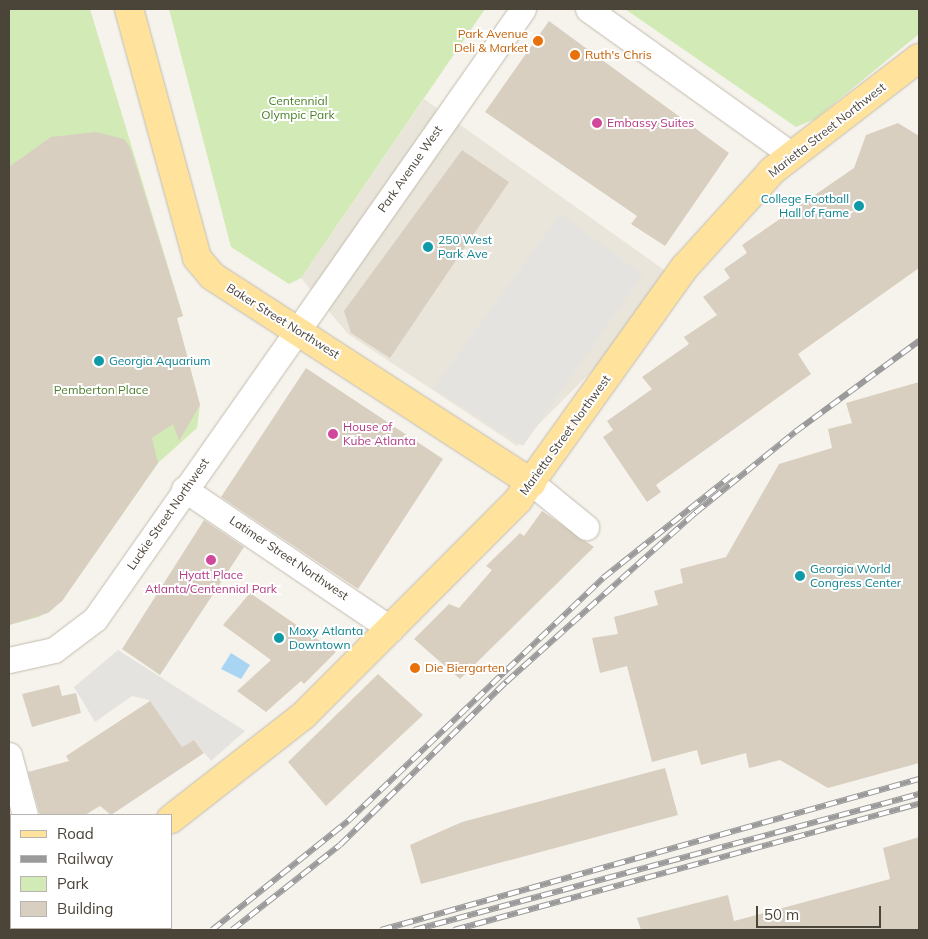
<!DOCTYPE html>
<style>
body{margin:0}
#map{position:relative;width:928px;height:939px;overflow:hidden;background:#f6f3ec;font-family:Mulish,sans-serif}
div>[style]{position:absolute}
.residential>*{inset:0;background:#eae5da}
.green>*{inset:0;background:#d2eab5}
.parking>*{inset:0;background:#e5e3e0}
.water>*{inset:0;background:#a9d4f2}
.building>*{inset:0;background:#d8cfc1}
.roads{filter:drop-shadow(0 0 1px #c2bbae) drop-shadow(0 0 1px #c2bbae)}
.minor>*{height:25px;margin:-12.5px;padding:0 12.5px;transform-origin:12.5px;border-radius:12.5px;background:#fff}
.major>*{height:28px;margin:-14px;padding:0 14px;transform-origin:14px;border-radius:14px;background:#ffe39c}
.rail>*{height:5.5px;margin-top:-2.75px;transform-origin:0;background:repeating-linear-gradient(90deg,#fff 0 11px,#9a9a9a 0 22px);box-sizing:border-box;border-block:1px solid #9a9a9a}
.dots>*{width:14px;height:14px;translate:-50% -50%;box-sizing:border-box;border:2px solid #fff;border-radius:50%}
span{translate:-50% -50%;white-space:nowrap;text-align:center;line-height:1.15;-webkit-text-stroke:4px #fff;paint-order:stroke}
.food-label{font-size:12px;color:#c56008}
.right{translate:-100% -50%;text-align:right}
.left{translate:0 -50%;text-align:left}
.park-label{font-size:12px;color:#4a7f2a}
.hotel-label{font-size:12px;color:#b23c85}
.street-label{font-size:12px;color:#4b4439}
.culture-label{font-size:12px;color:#0d838f}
.frame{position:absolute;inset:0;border:10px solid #4b4439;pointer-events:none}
.legend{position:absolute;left:10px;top:814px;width:162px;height:115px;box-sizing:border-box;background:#fff;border:1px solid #b7b4b0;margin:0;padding:6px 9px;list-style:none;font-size:15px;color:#4b4439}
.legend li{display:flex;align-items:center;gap:10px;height:25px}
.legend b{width:25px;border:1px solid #b7b4b0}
.scale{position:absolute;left:756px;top:906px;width:125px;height:22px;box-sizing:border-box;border:2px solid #4b4439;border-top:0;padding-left:6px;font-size:15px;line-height:18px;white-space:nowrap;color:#4b4439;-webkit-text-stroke:4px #fff;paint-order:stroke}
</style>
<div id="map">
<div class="residential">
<i style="clip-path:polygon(424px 99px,681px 282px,517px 446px,348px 334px,301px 278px)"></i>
</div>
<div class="green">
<i style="clip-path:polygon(9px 9px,90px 9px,183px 316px,177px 318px,200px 405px,197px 428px,158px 463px,62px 601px,39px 617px,9px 625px)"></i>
<i style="clip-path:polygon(169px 9px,485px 9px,301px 278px,289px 284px,231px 247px)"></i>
<i style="clip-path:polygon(625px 9px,919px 9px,919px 34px,815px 119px,796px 127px)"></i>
</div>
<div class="parking">
<i style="clip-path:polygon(560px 214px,643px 274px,523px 446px,433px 388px)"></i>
<i style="clip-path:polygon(118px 650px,245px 731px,211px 761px,194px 740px,182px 747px,149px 700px,132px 696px,95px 722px,74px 687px)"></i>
</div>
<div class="water">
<i style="clip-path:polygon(231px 653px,250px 665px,241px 679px,221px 669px)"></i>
</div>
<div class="building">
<i style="clip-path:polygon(549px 21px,729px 153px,665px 246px,631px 224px,637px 216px,485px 112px)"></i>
<i style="clip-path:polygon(898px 123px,919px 136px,919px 268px,798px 354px,811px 374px,656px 485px,661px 492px,647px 502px,603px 437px,613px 430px,607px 421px,652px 389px,642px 377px,689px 344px,684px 337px,717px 315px,703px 297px,730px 278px,724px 269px,747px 253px,742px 245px,854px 168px,866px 135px)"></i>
<i style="clip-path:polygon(96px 132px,124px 139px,130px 147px,183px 316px,177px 318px,200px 405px,179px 441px,173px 424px,152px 438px,158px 463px,62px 601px,48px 613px,9px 625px,9px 167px,51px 137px)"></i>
<i style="clip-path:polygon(462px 150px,509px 182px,390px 358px,351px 333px,344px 311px)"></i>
<i style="clip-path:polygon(306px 368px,443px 459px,358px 589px,221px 497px)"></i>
<i style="clip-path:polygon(919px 382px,919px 763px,828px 788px,780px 760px,749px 768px,746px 753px,701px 765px,697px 750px,652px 762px,627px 666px,600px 673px,592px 638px,618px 634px,614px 617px,658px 605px,654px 591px,683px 583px,680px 569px,726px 557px,779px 464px,832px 448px,828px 429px,852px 423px,846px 403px)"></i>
<i style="clip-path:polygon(542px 511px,594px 547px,460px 679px,414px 639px,449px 604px,459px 608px,492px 570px,486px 566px,520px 533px,524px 536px)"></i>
<i style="clip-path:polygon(204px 520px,244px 547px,160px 675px,122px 649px)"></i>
<i style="clip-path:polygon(250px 593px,336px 652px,304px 684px,301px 681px,266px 712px,237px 691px,271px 660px,223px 625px)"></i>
<i style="clip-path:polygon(378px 674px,423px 715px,326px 806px,288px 762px)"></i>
<i style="clip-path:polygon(59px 685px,62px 696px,76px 693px,81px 713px,32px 727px,22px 694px)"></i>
<i style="clip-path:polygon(150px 701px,182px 747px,194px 740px,204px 753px,111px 815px,100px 806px,85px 815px,40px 815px,28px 772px,69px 761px,66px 756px)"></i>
<i style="clip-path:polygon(665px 768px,678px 815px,421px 884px,410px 845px,462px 822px)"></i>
<i style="clip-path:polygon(919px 837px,919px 930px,641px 930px,637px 918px,728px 895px,734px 921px,890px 879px,883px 848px)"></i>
</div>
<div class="roads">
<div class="minor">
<i style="left:588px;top:9px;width:251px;rotate:35.6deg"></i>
<i style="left:532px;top:483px;width:70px;rotate:39.2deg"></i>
<i style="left:184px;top:489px;width:250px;rotate:34.1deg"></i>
<i style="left:9px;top:660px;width:46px;rotate:-12.5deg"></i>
<i style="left:54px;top:650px;width:51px;rotate:-37.1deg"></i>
<i style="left:95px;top:619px;width:745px;rotate:-54.94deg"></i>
<i style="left:9px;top:755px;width:62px;rotate:75.1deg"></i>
</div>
<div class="major">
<i style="left:129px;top:9px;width:258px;rotate:74.7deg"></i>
<i style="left:197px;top:258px;width:23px;rotate:50deg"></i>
<i style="left:212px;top:276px;width:381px;rotate:32.9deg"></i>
<i style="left:171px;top:819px;width:167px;rotate:-38deg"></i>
<i style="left:303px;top:716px;width:305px;rotate:-45.1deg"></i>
<i style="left:518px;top:500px;width:287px;rotate:-54.4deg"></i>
<i style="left:685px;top:267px;width:131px;rotate:-47.8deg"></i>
<i style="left:773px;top:170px;width:184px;rotate:-37.5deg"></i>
<i style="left:9px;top:913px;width:2px;rotate:-27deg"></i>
</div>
</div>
<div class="rail">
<i style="left:212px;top:930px;width:174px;rotate:-38.7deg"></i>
<i style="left:348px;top:821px;width:352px;rotate:-43.6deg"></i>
<i style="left:603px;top:578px;width:164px;rotate:-38.6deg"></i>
<i style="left:232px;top:930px;width:137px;rotate:-38.2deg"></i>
<i style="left:340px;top:845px;width:233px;rotate:-44.5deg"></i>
<i style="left:506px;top:682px;width:254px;rotate:-41.8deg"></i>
<i style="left:695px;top:513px;width:129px;rotate:-39deg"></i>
<i style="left:795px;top:432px;width:154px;rotate:-36.3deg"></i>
<i style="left:381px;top:930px;width:559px;rotate:-15.68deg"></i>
<i style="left:414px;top:930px;width:523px;rotate:-15.07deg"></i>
<i style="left:454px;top:930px;width:482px;rotate:-15.2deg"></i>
</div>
<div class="dots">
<i style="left:538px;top:41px;background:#e8710a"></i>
<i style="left:575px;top:55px;background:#e8710a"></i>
<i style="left:597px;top:123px;background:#d1479c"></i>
<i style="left:859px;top:206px;background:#0f9aa8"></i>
<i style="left:428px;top:247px;background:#0f9aa8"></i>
<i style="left:99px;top:361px;background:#0f9aa8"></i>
<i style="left:333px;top:434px;background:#d1479c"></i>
<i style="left:211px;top:560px;background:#d1479c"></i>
<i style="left:800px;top:576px;background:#0f9aa8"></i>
<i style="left:279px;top:638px;background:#0f9aa8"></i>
<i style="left:415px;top:668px;background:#e8710a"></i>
</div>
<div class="food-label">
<span class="right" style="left:528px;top:41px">Park Avenue<br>Deli &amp; Market</span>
<span class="left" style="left:585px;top:55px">Ruth's Chris</span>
<span class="left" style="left:425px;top:668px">Die Biergarten</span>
</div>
<div class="park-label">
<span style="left:298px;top:108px">Centennial<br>Olympic Park</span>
<span style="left:101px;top:390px">Pemberton Place</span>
</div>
<div class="hotel-label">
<span class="left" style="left:607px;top:123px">Embassy Suites</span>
<span class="left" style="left:343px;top:434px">House of<br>Kube Atlanta</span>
<span style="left:211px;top:582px">Hyatt Place<br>Atlanta/Centennial Park</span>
</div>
<div class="street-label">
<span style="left:827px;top:130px;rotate:-38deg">Marietta Street Northwest</span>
<span style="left:410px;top:169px;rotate:-55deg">Park Avenue West</span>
<span style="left:283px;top:321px;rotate:32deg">Baker Street Northwest</span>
<span style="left:565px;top:435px;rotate:-54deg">Marietta Street Northwest</span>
<span style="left:168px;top:514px;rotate:-55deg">Luckie Street Northwest</span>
<span style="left:289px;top:558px;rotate:34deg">Latimer Street Northwest</span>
</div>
<div class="culture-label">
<span class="right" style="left:849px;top:206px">College Football<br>Hall of Fame</span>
<span class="left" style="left:438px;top:247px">250 West<br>Park Ave</span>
<span class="left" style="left:109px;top:361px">Georgia Aquarium</span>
<span class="left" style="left:810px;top:576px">Georgia World<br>Congress Center</span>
<span class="left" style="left:289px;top:638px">Moxy Atlanta<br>Downtown</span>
</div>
<div class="frame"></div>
<ul class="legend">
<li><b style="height:6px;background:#ffe39c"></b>Road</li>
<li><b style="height:6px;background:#9a9a9a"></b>Railway</li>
<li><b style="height:14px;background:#d2eab5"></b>Park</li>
<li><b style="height:14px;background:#d8cfc1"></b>Building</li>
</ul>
<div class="scale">50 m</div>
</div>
